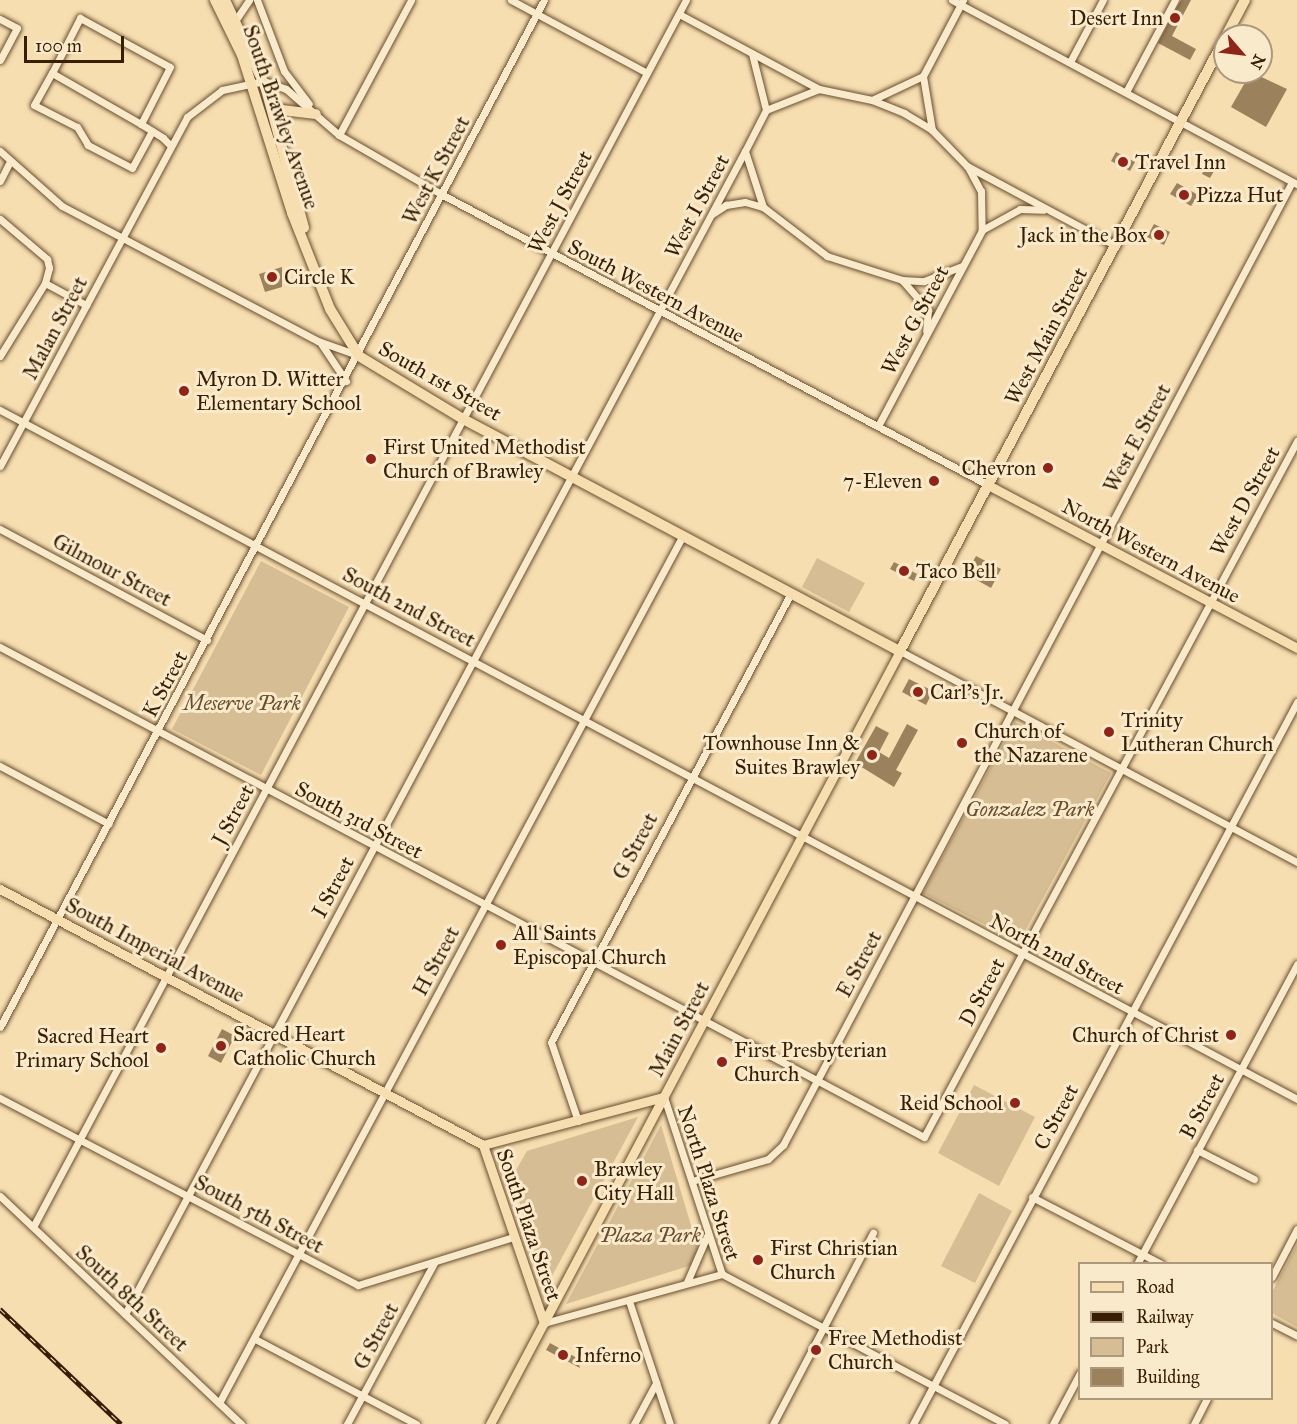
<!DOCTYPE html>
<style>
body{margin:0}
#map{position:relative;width:1297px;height:1424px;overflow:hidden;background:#f7deb1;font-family:"IM FELL Great Primer",serif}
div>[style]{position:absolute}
.green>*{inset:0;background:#d7bd93}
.building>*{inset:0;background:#9b825d}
.roads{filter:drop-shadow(0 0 2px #684e2e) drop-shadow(0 0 2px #684e2e)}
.minor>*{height:7px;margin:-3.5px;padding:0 3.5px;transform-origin:3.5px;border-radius:3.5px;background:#faeacc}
.major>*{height:9px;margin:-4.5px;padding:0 4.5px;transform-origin:4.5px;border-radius:4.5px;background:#f7deb1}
.highway>*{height:10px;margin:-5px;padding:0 5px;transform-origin:5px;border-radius:5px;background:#f7deb1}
.rail>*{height:4.5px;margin-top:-2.25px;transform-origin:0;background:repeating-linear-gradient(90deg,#faeacc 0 7px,#381e03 0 14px);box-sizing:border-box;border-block:2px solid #381e03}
.dots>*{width:16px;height:16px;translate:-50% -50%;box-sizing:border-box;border:3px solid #faeacc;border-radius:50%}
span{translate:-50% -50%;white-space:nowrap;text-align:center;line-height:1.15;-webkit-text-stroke:6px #faeacc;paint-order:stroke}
.poi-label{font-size:21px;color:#381e03}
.right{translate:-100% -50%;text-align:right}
.left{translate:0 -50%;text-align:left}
.street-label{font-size:21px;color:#381e03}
.park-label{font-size:21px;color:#684e2e;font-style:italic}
.legend{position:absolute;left:1078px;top:1262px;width:195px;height:138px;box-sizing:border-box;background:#faeacc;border:2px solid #ac987c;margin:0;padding:8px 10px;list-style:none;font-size:18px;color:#381e03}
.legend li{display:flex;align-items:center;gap:12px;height:30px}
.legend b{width:30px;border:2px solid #ac987c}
.north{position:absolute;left:1213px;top:24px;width:60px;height:60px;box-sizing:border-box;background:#faeacc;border:2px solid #ac987c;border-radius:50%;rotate:118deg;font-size:16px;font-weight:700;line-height:24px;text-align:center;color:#381e03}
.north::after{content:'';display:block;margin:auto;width:21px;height:27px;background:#8f2418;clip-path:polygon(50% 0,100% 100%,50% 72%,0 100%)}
.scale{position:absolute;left:24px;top:36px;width:100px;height:27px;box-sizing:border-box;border:3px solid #381e03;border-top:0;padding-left:8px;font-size:18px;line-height:21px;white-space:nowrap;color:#381e03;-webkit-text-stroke:4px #faeacc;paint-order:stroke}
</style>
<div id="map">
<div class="green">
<i style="clip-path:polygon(817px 558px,865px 583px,849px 612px,802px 587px)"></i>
<i style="clip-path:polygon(261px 561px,349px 607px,261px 775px,172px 729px)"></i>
<i style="clip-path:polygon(1015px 722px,1111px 773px,1019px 942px,923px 893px)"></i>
<i style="clip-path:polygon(974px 1085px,1035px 1117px,999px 1186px,938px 1153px)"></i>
<i style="clip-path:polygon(638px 1117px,545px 1289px,512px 1177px,527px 1151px)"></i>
<i style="clip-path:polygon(661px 1125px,702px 1262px,566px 1304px)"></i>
<i style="clip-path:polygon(979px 1193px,1012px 1211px,975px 1283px,941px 1266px)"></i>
<i style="clip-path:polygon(1297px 1245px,1297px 1327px,1272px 1313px,1272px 1292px)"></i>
</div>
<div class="building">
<i style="clip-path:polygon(1181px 0,1191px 0,1172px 36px,1196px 49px,1190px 60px,1158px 43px)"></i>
<i style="clip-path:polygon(1251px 72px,1287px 89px,1266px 127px,1231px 107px)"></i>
<i style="clip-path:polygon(1116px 152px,1135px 162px,1130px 171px,1111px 161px)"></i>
<i style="clip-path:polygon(1211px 157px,1220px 161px,1210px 178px,1202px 174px)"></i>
<i style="clip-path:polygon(1177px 183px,1198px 195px,1191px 206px,1170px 194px)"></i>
<i style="clip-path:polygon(1154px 224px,1170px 232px,1164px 245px,1147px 237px)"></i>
<i style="clip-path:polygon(282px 267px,282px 287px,265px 292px,259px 274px)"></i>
<i style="clip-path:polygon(976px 556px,1001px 569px,991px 588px,966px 574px)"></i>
<i style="clip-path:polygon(894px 562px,917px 574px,914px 581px,890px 569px)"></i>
<i style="clip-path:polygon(909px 679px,933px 691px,926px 705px,902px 692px)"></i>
<i style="clip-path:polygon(907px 724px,918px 730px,896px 770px,902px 773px,894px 787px,855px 763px,876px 726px,889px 733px,879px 752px,889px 758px)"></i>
<i style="clip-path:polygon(222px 1029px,235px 1036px,221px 1063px,208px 1056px)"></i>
<i style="clip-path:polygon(550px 1343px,577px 1358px,580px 1368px,546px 1350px)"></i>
</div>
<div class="roads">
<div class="minor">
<i style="left:257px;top:0;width:76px;rotate:69.2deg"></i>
<i style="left:284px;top:71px;width:41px;rotate:52.9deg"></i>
<i style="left:511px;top:0;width:154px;rotate:28.2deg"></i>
<i style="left:952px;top:0;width:391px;rotate:28.1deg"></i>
<i style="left:679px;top:14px;width:159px;rotate:28.2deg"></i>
<i style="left:819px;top:89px;width:54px;rotate:11.7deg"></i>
<i style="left:872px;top:100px;width:35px;rotate:22deg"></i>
<i style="left:904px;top:113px;width:33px;rotate:31deg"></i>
<i style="left:932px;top:130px;width:50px;rotate:45.8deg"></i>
<i style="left:967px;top:166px;width:169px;rotate:28.2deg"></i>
<i style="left:237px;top:18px;width:22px;rotate:-56deg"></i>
<i style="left:0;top:19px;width:19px;rotate:28deg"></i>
<i style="left:17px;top:28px;width:36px;rotate:118deg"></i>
<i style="left:1070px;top:62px;width:70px;rotate:-62deg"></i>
<i style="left:52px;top:73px;width:62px;rotate:-63deg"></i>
<i style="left:80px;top:18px;width:102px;rotate:28.6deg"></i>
<i style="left:170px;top:67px;width:64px;rotate:117deg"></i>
<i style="left:1126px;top:92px;width:104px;rotate:-62deg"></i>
<i style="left:872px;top:100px;width:56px;rotate:-25.2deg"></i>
<i style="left:766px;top:110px;width:57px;rotate:-21.6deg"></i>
<i style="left:932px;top:130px;width:55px;rotate:-99.5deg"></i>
<i style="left:923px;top:76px;width:86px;rotate:-62.2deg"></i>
<i style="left:152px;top:131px;width:42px;rotate:118.4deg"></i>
<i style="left:132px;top:168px;width:50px;rotate:-152.4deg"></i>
<i style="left:88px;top:145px;width:21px;rotate:-121deg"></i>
<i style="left:77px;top:127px;width:48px;rotate:-152.9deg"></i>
<i style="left:34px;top:105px;width:37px;rotate:-61deg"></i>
<i style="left:52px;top:73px;width:103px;rotate:29.8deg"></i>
<i style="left:141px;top:124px;width:26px;rotate:32deg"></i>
<i style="left:163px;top:138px;width:11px;rotate:45deg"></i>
<i style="left:339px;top:135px;width:153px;rotate:-61.9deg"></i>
<i style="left:0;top:151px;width:83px;rotate:41.6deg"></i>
<i style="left:62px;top:206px;width:289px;rotate:27.8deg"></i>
<i style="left:318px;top:341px;width:41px;rotate:19.7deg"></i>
<i style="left:745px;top:151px;width:59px;rotate:72.2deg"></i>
<i style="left:763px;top:207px;width:81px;rotate:37.4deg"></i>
<i style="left:827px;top:256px;width:79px;rotate:17.7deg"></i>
<i style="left:902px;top:280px;width:22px;rotate:3deg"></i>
<i style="left:924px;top:281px;width:41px;rotate:-21.5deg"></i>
<i style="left:968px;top:167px;width:27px;rotate:62deg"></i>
<i style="left:981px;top:191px;width:39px;rotate:89deg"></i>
<i style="left:0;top:181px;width:22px;rotate:-63deg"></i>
<i style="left:712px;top:214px;width:17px;rotate:-33deg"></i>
<i style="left:726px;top:205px;width:19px;rotate:-9deg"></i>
<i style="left:745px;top:202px;width:19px;rotate:16deg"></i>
<i style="left:0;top:219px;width:62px;rotate:40.4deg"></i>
<i style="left:47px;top:259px;width:9px;rotate:77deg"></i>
<i style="left:49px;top:268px;width:16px;rotate:105deg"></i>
<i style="left:45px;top:283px;width:86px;rotate:121.7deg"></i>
<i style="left:902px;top:280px;width:40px;rotate:49deg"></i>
<i style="left:928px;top:310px;width:21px;rotate:95deg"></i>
<i style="left:45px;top:283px;width:47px;rotate:28.2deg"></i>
<i style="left:320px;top:342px;width:47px;rotate:56.3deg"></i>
<i style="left:0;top:410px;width:1469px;rotate:27.98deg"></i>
<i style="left:878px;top:426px;width:222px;rotate:-62deg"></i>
<i style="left:982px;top:230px;width:43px;rotate:-28.9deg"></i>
<i style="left:1020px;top:209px;width:23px;rotate:2deg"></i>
<i style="left:0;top:466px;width:396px;rotate:-61.8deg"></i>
<i style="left:187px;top:117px;width:44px;rotate:-37.6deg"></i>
<i style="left:222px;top:90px;width:43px;rotate:-12.1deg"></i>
<i style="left:264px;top:81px;width:23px;rotate:20deg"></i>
<i style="left:286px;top:89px;width:70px;rotate:41deg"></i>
<i style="left:339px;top:135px;width:118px;rotate:30deg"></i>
<i style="left:441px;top:194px;width:620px;rotate:28.01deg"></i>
<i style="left:0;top:529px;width:235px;rotate:28.2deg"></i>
<i style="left:0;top:647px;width:1046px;rotate:27.94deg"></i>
<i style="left:924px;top:1137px;width:790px;rotate:-61.81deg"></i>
<i style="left:900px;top:651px;width:450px;rotate:28deg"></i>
<i style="left:0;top:766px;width:123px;rotate:28deg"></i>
<i style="left:0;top:1027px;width:1162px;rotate:-62.09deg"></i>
<i style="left:664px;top:1097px;width:186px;rotate:71.9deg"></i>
<i style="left:0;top:1098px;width:404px;rotate:27.6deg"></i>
<i style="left:358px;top:1285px;width:162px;rotate:-17.2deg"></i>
<i style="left:578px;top:1121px;width:83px;rotate:-108.9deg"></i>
<i style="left:551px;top:1042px;width:509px;rotate:-61.87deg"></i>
<i style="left:1197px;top:1150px;width:64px;rotate:27deg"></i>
<i style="left:692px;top:1181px;width:79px;rotate:-16.1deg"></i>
<i style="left:768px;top:1159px;width:21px;rotate:-43deg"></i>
<i style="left:783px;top:1145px;width:1089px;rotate:-62.14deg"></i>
<i style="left:0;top:1196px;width:332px;rotate:43.4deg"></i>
<i style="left:1032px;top:1197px;width:145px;rotate:27.4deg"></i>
<i style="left:33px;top:1227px;width:1390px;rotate:-61.98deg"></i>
<i style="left:1137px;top:1264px;width:340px;rotate:-61.9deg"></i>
<i style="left:722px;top:1274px;width:320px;rotate:27.9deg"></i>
<i style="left:1272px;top:1277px;width:54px;rotate:-62.5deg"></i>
<i style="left:687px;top:1282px;width:50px;rotate:-66.5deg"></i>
<i style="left:629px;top:1301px;width:130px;rotate:71.6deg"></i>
<i style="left:125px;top:1314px;width:1318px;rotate:-61.94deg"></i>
<i style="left:745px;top:151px;width:46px;rotate:-62.9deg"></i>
<i style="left:766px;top:110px;width:58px;rotate:-104deg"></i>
<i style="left:544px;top:1323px;width:185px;rotate:-15.4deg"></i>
<i style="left:1272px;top:1323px;width:28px;rotate:27deg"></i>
<i style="left:255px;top:1339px;width:182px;rotate:27.8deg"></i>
<i style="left:219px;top:1403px;width:984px;rotate:-61.87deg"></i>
<i style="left:347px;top:1424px;width:183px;rotate:-61.6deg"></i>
<i style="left:634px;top:1424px;width:47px;rotate:-61.8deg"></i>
<i style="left:773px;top:1424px;width:216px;rotate:-62.4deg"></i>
<i style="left:913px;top:1424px;width:818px;rotate:-61.99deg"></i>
<i style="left:1053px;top:1424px;width:58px;rotate:-62.1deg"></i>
<i style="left:1194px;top:1424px;width:29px;rotate:-63deg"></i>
</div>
<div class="major">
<i style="left:988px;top:485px;width:349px;rotate:27.8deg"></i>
<i style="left:0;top:889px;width:547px;rotate:27.92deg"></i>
<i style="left:483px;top:1145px;width:188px;rotate:71.1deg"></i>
<i style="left:483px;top:1145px;width:187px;rotate:-14.9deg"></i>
<i style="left:490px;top:1424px;width:875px;rotate:-62.06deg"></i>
</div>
<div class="highway">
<i style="left:215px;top:0;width:61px;rotate:63.9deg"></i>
<i style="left:242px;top:55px;width:166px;rotate:72.4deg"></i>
<i style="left:292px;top:213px;width:103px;rotate:68.4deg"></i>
<i style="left:330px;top:309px;width:55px;rotate:58.3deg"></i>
<i style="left:359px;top:356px;width:122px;rotate:31.2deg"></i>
<i style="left:463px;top:419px;width:495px;rotate:28deg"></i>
<i style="left:900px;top:651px;width:694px;rotate:-62.07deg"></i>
<i style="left:225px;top:0;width:95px;rotate:65.1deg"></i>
<i style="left:265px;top:86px;width:147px;rotate:74.6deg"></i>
<i style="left:1226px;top:36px;width:41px;rotate:-62.2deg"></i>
<i style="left:276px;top:118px;width:10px;rotate:-53deg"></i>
<i style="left:282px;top:110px;width:34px;rotate:7deg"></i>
</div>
</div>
<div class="rail">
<i style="left:0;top:1309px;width:167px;rotate:43.5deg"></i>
</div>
<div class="dots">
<i style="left:1175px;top:18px;background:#8f2418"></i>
<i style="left:1123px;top:162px;background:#8f2418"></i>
<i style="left:1184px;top:195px;background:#8f2418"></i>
<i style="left:1159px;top:235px;background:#8f2418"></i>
<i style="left:272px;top:277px;background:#8f2418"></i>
<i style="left:184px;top:391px;background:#8f2418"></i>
<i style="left:371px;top:459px;background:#8f2418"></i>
<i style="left:1048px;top:468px;background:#8f2418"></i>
<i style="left:934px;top:481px;background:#8f2418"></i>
<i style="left:904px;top:571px;background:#8f2418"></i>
<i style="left:918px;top:692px;background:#8f2418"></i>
<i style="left:1109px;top:732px;background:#8f2418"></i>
<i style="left:962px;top:743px;background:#8f2418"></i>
<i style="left:872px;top:755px;background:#8f2418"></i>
<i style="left:501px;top:945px;background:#8f2418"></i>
<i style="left:1231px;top:1035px;background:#8f2418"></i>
<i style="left:221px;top:1046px;background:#8f2418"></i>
<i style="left:161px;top:1048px;background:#8f2418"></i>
<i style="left:722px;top:1062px;background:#8f2418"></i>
<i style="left:1015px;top:1103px;background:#8f2418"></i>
<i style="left:582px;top:1181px;background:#8f2418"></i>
<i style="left:758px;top:1260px;background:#8f2418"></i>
<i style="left:816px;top:1350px;background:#8f2418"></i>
<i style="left:563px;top:1355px;background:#8f2418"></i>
</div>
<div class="poi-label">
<span class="right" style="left:1163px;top:18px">Desert Inn</span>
<span class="left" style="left:1135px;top:162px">Travel Inn</span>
<span class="left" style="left:1196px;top:195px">Pizza Hut</span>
<span class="right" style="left:1147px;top:235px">Jack in the Box</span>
<span class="left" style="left:284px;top:277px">Circle K</span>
<span class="left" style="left:196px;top:391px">Myron D. Witter<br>Elementary School</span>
<span class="left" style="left:383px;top:459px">First United Methodist<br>Church of Brawley</span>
<span class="right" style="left:1036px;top:468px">Chevron</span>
<span class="right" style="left:922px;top:481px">7-Eleven</span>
<span class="left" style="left:916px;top:571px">Taco Bell</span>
<span class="left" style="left:930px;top:692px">Carl's Jr.</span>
<span class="left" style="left:1121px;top:732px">Trinity<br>Lutheran Church</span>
<span class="left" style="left:974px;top:743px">Church of<br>the Nazarene</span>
<span class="right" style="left:860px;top:755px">Townhouse Inn &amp;<br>Suites Brawley</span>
<span class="left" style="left:513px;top:945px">All Saints<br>Episcopal Church</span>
<span class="left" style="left:233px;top:1046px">Sacred Heart<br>Catholic Church</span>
<span class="right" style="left:1219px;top:1035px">Church of Christ</span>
<span class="right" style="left:149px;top:1048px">Sacred Heart<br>Primary School</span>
<span class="left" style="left:734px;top:1062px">First Presbyterian<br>Church</span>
<span class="right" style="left:1003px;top:1103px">Reid School</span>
<span class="left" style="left:594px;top:1181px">Brawley<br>City Hall</span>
<span class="left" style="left:770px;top:1260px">First Christian<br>Church</span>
<span class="left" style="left:828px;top:1350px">Free Methodist<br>Church</span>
<span class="left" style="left:575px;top:1355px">Inferno</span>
</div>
<div class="street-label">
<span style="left:281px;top:117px;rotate:71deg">South Brawley Avenue</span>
<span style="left:436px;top:170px;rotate:-62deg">West K Street</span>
<span style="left:560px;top:202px;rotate:-62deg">West J Street</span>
<span style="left:697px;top:206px;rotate:-62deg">West I Street</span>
<span style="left:656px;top:291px;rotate:28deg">South Western Avenue</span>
<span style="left:915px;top:320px;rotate:-62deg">West G Street</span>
<span style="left:55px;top:328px;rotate:-62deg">Malan Street</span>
<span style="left:1046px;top:336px;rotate:-62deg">West Main Street</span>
<span style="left:440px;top:381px;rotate:30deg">South 1st Street</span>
<span style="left:1137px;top:438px;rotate:-62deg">West E Street</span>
<span style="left:1245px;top:501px;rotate:-61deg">West D Street</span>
<span style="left:1151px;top:551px;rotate:28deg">North Western Avenue</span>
<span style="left:112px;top:570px;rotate:28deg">Gilmour Street</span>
<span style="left:409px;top:607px;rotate:28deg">South 2nd Street</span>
<span style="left:165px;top:684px;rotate:-62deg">K Street</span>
<span style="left:233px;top:815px;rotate:-62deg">J Street</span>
<span style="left:359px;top:820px;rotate:28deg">South 3rd Street</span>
<span style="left:635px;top:846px;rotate:-62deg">G Street</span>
<span style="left:333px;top:887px;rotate:-62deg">I Street</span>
<span style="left:155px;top:950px;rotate:28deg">South Imperial Avenue</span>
<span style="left:1057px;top:954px;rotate:28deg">North 2nd Street</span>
<span style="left:436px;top:961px;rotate:-62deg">H Street</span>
<span style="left:859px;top:964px;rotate:-62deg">E Street</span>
<span style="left:982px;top:992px;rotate:-62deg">D Street</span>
<span style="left:679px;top:1029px;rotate:-62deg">Main Street</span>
<span style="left:1202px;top:1106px;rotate:-62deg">B Street</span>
<span style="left:1056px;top:1117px;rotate:-62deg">C Street</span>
<span style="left:709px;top:1183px;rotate:72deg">North Plaza Street</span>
<span style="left:259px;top:1214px;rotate:28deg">South 5th Street</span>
<span style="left:529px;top:1225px;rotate:71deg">South Plaza Street</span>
<span style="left:132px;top:1298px;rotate:43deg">South 8th Street</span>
<span style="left:376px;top:1336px;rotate:-62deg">G Street</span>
</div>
<div class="park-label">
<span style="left:242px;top:703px">Meserve Park</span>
<span style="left:1030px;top:809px">Gonzalez Park</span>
<span style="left:650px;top:1235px">Plaza Park</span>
</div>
<ul class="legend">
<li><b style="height:8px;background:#f7deb1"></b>Road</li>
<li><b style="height:8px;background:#381e03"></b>Railway</li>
<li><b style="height:16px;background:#d7bd93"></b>Park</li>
<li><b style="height:16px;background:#9b825d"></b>Building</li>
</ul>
<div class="north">N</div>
<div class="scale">100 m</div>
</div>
